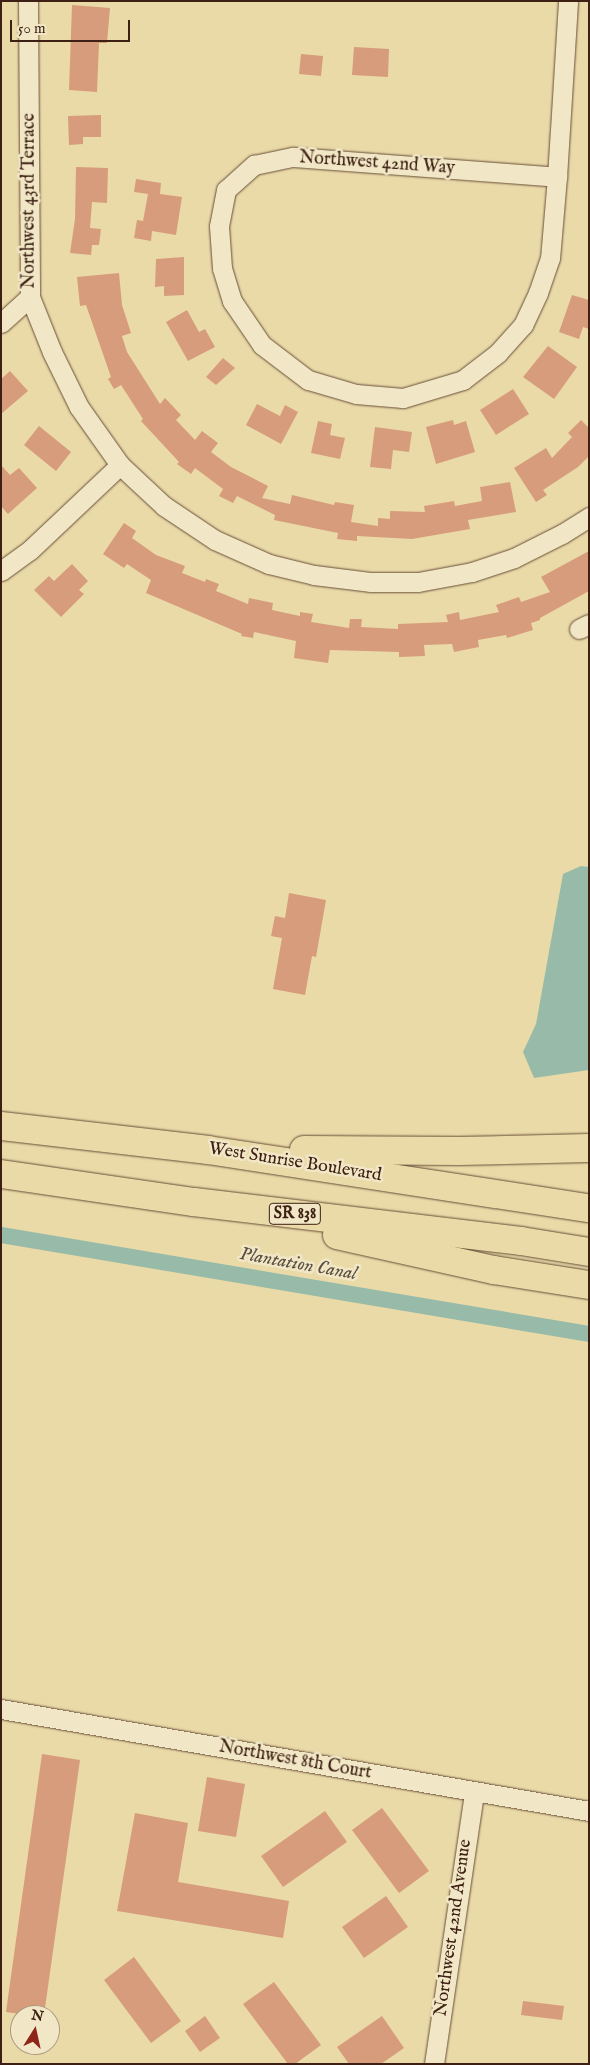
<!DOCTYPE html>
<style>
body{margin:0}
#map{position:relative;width:590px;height:2065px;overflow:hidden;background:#eadaa8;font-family:"IM FELL English",serif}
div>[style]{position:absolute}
.water>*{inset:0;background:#98bba9}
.canal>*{height:16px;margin:-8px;padding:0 8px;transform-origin:8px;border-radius:8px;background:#98bba9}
.building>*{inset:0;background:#d79c7b}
.roads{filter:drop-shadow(0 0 1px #684e38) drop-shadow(0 0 1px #684e38)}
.street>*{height:19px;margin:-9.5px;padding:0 9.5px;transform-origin:9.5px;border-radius:9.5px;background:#f1e7c6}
.primary>*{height:28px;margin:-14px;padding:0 14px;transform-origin:14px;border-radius:14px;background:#eadaa8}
span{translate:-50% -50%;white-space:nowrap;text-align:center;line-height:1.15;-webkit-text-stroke:5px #f1e7c6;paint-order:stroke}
.shield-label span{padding:1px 4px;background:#f1e7c6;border:1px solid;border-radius:4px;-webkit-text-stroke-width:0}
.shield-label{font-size:16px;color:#3d2013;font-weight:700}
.street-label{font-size:18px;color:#3d2013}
.water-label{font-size:19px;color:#584e40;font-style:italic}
.frame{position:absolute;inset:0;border:2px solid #3d2013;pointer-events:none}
.north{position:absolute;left:10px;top:2005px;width:50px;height:50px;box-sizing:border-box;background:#f1e7c6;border:1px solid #a9977e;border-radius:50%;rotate:10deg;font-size:14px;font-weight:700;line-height:20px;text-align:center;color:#3d2013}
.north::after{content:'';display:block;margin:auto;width:18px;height:22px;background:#8f2418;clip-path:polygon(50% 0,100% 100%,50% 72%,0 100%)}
.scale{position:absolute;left:10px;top:20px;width:120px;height:22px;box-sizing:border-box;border:2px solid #3d2013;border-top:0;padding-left:6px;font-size:15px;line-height:18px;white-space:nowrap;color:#3d2013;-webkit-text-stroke:4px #f1e7c6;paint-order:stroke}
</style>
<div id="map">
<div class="water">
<i style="clip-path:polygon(581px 866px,589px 867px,589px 1070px,534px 1078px,523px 1052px,536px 1024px,563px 874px)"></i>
</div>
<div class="canal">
<i style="left:1px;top:1235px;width:596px;rotate:9.56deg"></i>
</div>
<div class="building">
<i style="clip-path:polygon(72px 5px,110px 8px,107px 43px,99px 43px,97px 92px,69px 90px)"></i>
<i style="clip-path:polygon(354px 47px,389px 49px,388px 77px,352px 75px)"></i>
<i style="clip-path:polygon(301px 54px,323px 56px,321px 76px,299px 74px)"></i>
<i style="clip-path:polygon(101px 115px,101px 137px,83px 137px,83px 144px,69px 145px,68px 116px)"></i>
<i style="clip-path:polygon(76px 167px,108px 168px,107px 203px,92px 202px,90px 228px,101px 229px,99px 245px,92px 245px,91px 255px,70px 253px,75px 219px)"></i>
<i style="clip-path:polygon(136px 179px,161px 183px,160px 194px,182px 197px,176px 235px,152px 231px,151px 241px,134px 238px,137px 220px,143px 221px,148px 194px,134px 192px)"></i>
<i style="clip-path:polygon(184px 257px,184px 295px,164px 296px,164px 286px,155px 287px,156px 259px)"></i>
<i style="clip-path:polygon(119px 273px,122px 305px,131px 333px,122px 336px,127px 352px,160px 404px,165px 398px,181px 415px,176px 420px,195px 440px,202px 431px,218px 443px,211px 452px,231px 467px,268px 486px,262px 498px,290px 504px,292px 495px,334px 505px,335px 502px,354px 505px,351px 522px,378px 526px,378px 518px,390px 519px,390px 511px,425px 512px,424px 506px,454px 501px,455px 506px,482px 501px,480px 487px,510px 482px,516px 512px,468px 520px,470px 529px,412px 539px,357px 536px,357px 541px,337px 539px,338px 533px,274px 520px,275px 515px,237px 496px,233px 503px,219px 496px,223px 489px,195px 468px,191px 474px,177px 464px,179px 462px,141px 421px,143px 419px,121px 385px,114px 389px,108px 379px,111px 377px,86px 305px,80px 306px,77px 277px)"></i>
<i style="clip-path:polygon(572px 295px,589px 300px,589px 329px,583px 327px,579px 339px,559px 332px)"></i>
<i style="clip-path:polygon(187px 310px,199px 332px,205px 329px,215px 347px,188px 361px,166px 322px)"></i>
<i style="clip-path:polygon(548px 346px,577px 367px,554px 399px,523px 377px)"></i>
<i style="clip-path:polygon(223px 358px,235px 368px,216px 385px,206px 377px)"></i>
<i style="clip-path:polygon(10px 371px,28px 391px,1px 414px,1px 379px)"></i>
<i style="clip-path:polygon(513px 389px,529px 414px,496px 435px,480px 410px)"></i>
<i style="clip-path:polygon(257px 404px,280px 416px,285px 405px,298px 412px,281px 444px,246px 425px)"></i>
<i style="clip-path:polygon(453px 420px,454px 425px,466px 421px,475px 452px,436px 464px,426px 427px)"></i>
<i style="clip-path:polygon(581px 420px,589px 428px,589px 456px,578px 467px,543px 490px,547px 495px,536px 502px,514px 468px,546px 448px,552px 458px,572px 437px,568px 433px)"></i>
<i style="clip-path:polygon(318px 421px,332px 424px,330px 435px,345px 438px,340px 459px,311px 453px)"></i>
<i style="clip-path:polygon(39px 426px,71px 452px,56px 471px,24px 445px)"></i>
<i style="clip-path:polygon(375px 427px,412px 432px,409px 452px,393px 450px,391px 469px,370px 467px)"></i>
<i style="clip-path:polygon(1px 465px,10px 475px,19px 468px,37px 488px,8px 514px,1px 506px)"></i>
<i style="clip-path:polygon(124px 523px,136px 531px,132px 538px,156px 555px,185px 566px,182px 573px,205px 582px,206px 579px,219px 584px,216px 591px,248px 604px,249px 598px,273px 603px,272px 610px,300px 616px,300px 612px,313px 614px,311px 622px,349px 628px,350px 619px,362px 619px,361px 627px,398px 629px,398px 624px,448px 622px,446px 615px,459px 612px,460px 620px,499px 612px,496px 605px,519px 597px,521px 602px,550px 592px,541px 577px,589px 551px,589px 591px,540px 618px,540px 620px,531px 623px,533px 630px,507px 638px,506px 635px,478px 640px,479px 647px,454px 652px,452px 644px,424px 645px,425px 656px,399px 657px,399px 652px,330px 650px,328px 663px,294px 658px,296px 641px,254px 632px,253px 638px,241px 636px,242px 634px,146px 593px,151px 580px,127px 564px,124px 568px,103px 554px)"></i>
<i style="clip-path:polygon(72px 564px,88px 581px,79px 590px,84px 594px,61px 617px,34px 590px,49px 576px,54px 581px)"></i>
<i style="clip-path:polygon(289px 893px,326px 900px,316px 957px,312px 956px,305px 995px,273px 989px,282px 938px,271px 936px,275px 916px,285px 918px)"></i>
<i style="clip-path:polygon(42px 1754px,80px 1760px,44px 2015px,28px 2015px,6px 2012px)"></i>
<i style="clip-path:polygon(207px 1777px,245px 1784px,236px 1837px,198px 1831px)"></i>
<i style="clip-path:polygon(382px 1808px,429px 1871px,399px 1893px,352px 1830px)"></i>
<i style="clip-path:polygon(325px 1811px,347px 1842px,283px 1887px,261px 1856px)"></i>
<i style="clip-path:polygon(135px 1813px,188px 1823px,178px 1882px,289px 1901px,283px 1938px,117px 1911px)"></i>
<i style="clip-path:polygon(386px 1896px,408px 1927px,364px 1958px,342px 1927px)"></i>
<i style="clip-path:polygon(134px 1957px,181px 2021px,151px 2043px,104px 1980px)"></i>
<i style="clip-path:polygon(274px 1982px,321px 2045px,295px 2064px,288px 2064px,243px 2004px)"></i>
<i style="clip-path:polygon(523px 2001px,564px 2006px,562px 2020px,521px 2015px)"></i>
<i style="clip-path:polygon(205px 2016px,220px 2038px,200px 2052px,185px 2031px)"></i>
<i style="clip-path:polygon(382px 2016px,404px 2048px,381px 2064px,349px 2064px,337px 2047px)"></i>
</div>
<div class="roads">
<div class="street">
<i style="left:28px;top:1px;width:296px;rotate:89.6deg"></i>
<i style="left:30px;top:297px;width:59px;rotate:68.2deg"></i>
<i style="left:52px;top:352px;width:61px;rotate:63.9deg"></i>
<i style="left:79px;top:407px;width:71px;rotate:54.7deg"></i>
<i style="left:120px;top:465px;width:60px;rotate:43deg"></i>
<i style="left:164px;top:506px;width:61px;rotate:33.7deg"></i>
<i style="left:215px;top:540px;width:59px;rotate:24deg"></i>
<i style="left:269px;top:564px;width:46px;rotate:13.7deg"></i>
<i style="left:314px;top:575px;width:56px;rotate:7.1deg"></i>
<i style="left:370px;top:582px;width:48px"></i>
<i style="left:418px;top:582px;width:55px;rotate:-10.5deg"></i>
<i style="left:472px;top:572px;width:44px;rotate:-18.4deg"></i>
<i style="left:514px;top:558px;width:54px;rotate:-26.6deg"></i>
<i style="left:562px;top:534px;width:32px;rotate:-32deg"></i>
<i style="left:293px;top:157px;width:265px;rotate:4.3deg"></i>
<i style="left:557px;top:177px;width:81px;rotate:94.9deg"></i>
<i style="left:550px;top:258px;width:37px;rotate:109deg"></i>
<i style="left:538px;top:293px;width:35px;rotate:115deg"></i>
<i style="left:523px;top:325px;width:38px;rotate:132deg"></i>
<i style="left:498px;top:353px;width:44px;rotate:142.4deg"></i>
<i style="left:463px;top:380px;width:63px;rotate:163.3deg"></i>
<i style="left:403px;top:398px;width:47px;rotate:-175.1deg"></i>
<i style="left:356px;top:394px;width:50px;rotate:-163.7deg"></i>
<i style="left:308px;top:380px;width:58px;rotate:-142.7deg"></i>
<i style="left:262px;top:345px;width:53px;rotate:-124.3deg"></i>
<i style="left:232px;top:301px;width:34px;rotate:-107deg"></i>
<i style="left:222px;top:268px;width:42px;rotate:-94.1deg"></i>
<i style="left:219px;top:226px;width:37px;rotate:-79deg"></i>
<i style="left:226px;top:190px;width:38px;rotate:-42deg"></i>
<i style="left:254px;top:165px;width:40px;rotate:-12deg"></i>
<i style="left:557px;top:177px;width:176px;rotate:-86.4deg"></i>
<i style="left:1px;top:323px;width:39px;rotate:-42deg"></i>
<i style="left:1px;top:571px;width:36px;rotate:-36deg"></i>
<i style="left:30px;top:550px;width:124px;rotate:-43.4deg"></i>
<i style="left:579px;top:629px;width:11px;rotate:-27deg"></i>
<i style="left:1px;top:1709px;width:597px;rotate:9.84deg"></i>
<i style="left:434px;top:2064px;width:274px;rotate:-81.6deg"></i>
</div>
<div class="primary">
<i style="left:1px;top:1126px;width:208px;rotate:6.6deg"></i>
<i style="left:208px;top:1150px;width:385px;rotate:8.7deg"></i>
<i style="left:304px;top:1150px;width:155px;rotate:0.4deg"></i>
<i style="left:459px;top:1151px;width:130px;rotate:-1.3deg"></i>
<i style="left:1px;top:1174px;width:195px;rotate:8.3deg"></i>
<i style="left:194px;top:1202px;width:329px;rotate:6.8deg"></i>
<i style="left:521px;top:1241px;width:69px;rotate:9.2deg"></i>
<i style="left:337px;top:1235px;width:161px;rotate:12.6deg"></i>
<i style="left:494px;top:1270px;width:96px;rotate:9deg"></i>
</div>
</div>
<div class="shield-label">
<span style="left:295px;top:1214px">SR 838</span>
</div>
<div class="street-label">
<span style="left:377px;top:164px;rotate:4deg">Northwest 42nd Way</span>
<span style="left:30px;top:201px;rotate:-90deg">Northwest 43rd Terrace</span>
<span style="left:295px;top:1163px;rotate:9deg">West Sunrise Boulevard</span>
<span style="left:295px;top:1761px;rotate:10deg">Northwest 8th Court</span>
<span style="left:454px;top:1928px;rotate:-82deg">Northwest 42nd Avenue</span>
</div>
<div class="water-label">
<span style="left:298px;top:1265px;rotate:10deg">Plantation Canal</span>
</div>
<div class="frame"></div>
<div class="north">N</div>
<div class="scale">50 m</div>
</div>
